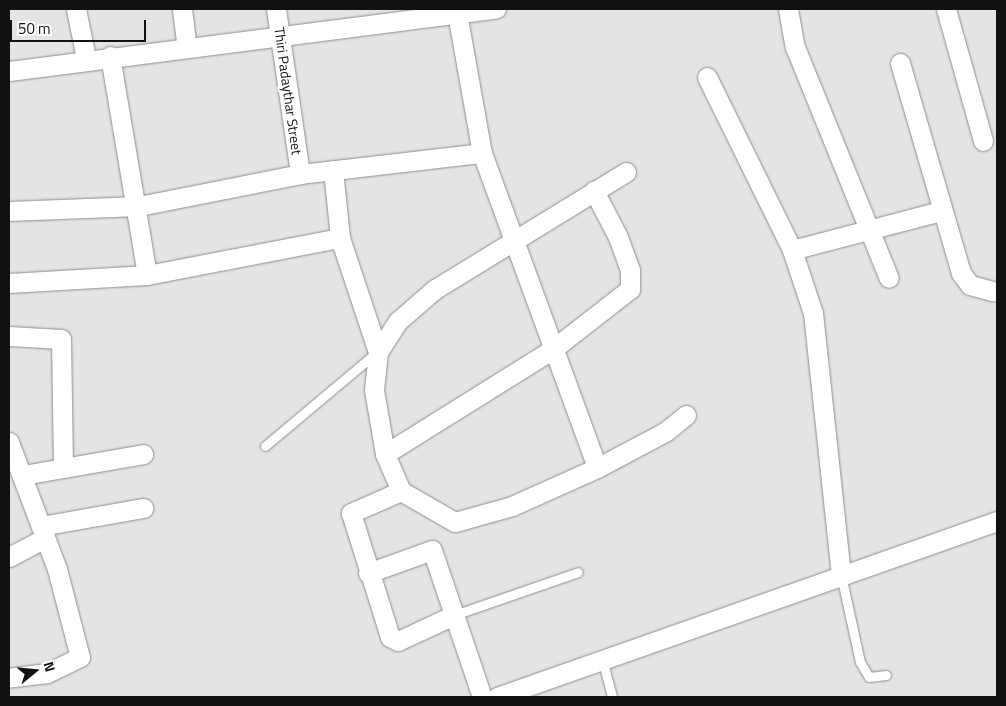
<!DOCTYPE html>
<style>
body{margin:0}
#map{position:relative;width:1006px;height:706px;overflow:hidden;background:#e3e4e5;font-family:"Titillium Web",sans-serif}
div>[style]{position:absolute}
.roads{filter:drop-shadow(0 0 1px #8c8d8e) drop-shadow(0 0 1px #8c8d8e)}
.service>*{height:9px;margin:-4.5px;padding:0 4.5px;transform-origin:4.5px;border-radius:4.5px;background:#fff}
.minor>*{height:19px;margin:-9.5px;padding:0 9.5px;transform-origin:9.5px;border-radius:9.5px;background:#fff}
span{translate:-50% -50%;white-space:nowrap;text-align:center;line-height:1.15;-webkit-text-stroke:4px #fff;paint-order:stroke}
.street-label{font-size:14px;color:#111112}
.frame{position:absolute;inset:0;border:10px solid #111112;pointer-events:none}
.north{position:absolute;left:10px;top:646px;width:50px;height:50px;-webkit-text-stroke:4px #fff;paint-order:stroke;rotate:73deg;font-size:14px;font-weight:700;line-height:20px;text-align:center;color:#111112}
.north::after{content:'';display:block;margin:auto;width:18px;height:22px;background:#111112;clip-path:polygon(50% 0,100% 100%,50% 72%,0 100%)}
.scale{position:absolute;left:10px;top:20px;width:136px;height:22px;box-sizing:border-box;border:2px solid #111112;border-top:0;padding-left:6px;font-size:15px;line-height:18px;white-space:nowrap;color:#111112;-webkit-text-stroke:4px #fff;paint-order:stroke}
</style>
<div id="map">
<div class="roads">
<div class="service">
<i style="left:265px;top:446px;width:145px;rotate:-40deg"></i>
<i style="left:841px;top:575px;width:89px;rotate:77.7deg"></i>
<i style="left:860px;top:662px;width:17px;rotate:59deg"></i>
<i style="left:869px;top:677px;width:17px;rotate:-7deg"></i>
<i style="left:454px;top:615px;width:131px;rotate:-19.1deg"></i>
<i style="left:602px;top:659px;width:39px;rotate:75deg"></i>
</div>
<div class="minor">
<i style="left:76px;top:9px;width:50px;rotate:78.5deg"></i>
<i style="left:182px;top:9px;width:38px;rotate:83deg"></i>
<i style="left:276px;top:9px;width:167px;rotate:81.7deg"></i>
<i style="left:788px;top:9px;width:39px;rotate:80deg"></i>
<i style="left:795px;top:47px;width:249px;rotate:67.9deg"></i>
<i style="left:946px;top:9px;width:137px;rotate:74.3deg"></i>
<i style="left:457px;top:13px;width:142px;rotate:79.9deg"></i>
<i style="left:482px;top:153px;width:335px;rotate:69.9deg"></i>
<i style="left:110px;top:56px;width:222px;rotate:80.4deg"></i>
<i style="left:900px;top:63px;width:219px;rotate:73.8deg"></i>
<i style="left:961px;top:273px;width:15px;rotate:53deg"></i>
<i style="left:970px;top:285px;width:24px;rotate:15deg"></i>
<i style="left:9px;top:71px;width:491px;rotate:-7.3deg"></i>
<i style="left:707px;top:77px;width:193px;rotate:63.8deg"></i>
<i style="left:792px;top:250px;width:66px;rotate:71.6deg"></i>
<i style="left:813px;top:313px;width:263px;rotate:83.9deg"></i>
<i style="left:333px;top:170px;width:68px;rotate:84.1deg"></i>
<i style="left:340px;top:238px;width:120px;rotate:71.6deg"></i>
<i style="left:626px;top:172px;width:224px;rotate:148.5deg"></i>
<i style="left:435px;top:289px;width:49px;rotate:139.1deg"></i>
<i style="left:398px;top:321px;width:37px;rotate:123deg"></i>
<i style="left:378px;top:352px;width:38px;rotate:96deg"></i>
<i style="left:374px;top:390px;width:65px;rotate:80.2deg"></i>
<i style="left:385px;top:454px;width:40px;rotate:66.6deg"></i>
<i style="left:401px;top:491px;width:62px;rotate:29.9deg"></i>
<i style="left:455px;top:522px;width:59px;rotate:-15.7deg"></i>
<i style="left:512px;top:506px;width:93px;rotate:-24.1deg"></i>
<i style="left:597px;top:468px;width:77px;rotate:-27.9deg"></i>
<i style="left:665px;top:432px;width:27px;rotate:-39deg"></i>
<i style="left:9px;top:211px;width:130px;rotate:-2.2deg"></i>
<i style="left:139px;top:206px;width:164px;rotate:-11.2deg"></i>
<i style="left:300px;top:174px;width:183px;rotate:-6.6deg"></i>
<i style="left:792px;top:250px;width:154px;rotate:-14.7deg"></i>
<i style="left:9px;top:283px;width:138px;rotate:-3.3deg"></i>
<i style="left:147px;top:275px;width:197px;rotate:-10.9deg"></i>
<i style="left:9px;top:336px;width:52px;rotate:3.3deg"></i>
<i style="left:61px;top:339px;width:129px;rotate:89.1deg"></i>
<i style="left:9px;top:442px;width:136px;rotate:69.3deg"></i>
<i style="left:57px;top:569px;width:91px;rotate:75.4deg"></i>
<i style="left:80px;top:657px;width:37px;rotate:154deg"></i>
<i style="left:47px;top:673px;width:38px;rotate:173deg"></i>
<i style="left:385px;top:454px;width:198px;rotate:-32deg"></i>
<i style="left:553px;top:349px;width:98px;rotate:-37.9deg"></i>
<i style="left:630px;top:289px;width:19px;rotate:-90deg"></i>
<i style="left:630px;top:270px;width:37px;rotate:-110deg"></i>
<i style="left:617px;top:235px;width:50px;rotate:-117.6deg"></i>
<i style="left:23px;top:475px;width:122px;rotate:-9.9deg"></i>
<i style="left:401px;top:491px;width:55px;rotate:156.3deg"></i>
<i style="left:351px;top:513px;width:130px;rotate:72.5deg"></i>
<i style="left:390px;top:637px;width:9px;rotate:27deg"></i>
<i style="left:398px;top:641px;width:62px;rotate:-24.9deg"></i>
<i style="left:41px;top:526px;width:104px;rotate:-10deg"></i>
<i style="left:9px;top:557px;width:41px;rotate:-27.8deg"></i>
<i style="left:368px;top:573px;width:68px;rotate:-19.8deg"></i>
<i style="left:432px;top:550px;width:155px;rotate:71.2deg"></i>
<i style="left:497px;top:697px;width:530px;rotate:-19.39deg"></i>
</div>
</div>
<div class="street-label">
<span style="left:288px;top:91px;rotate:82deg">Thiri Padaythar Street</span>
</div>
<div class="frame"></div>
<div class="north">N</div>
<div class="scale">50 m</div>
</div>
